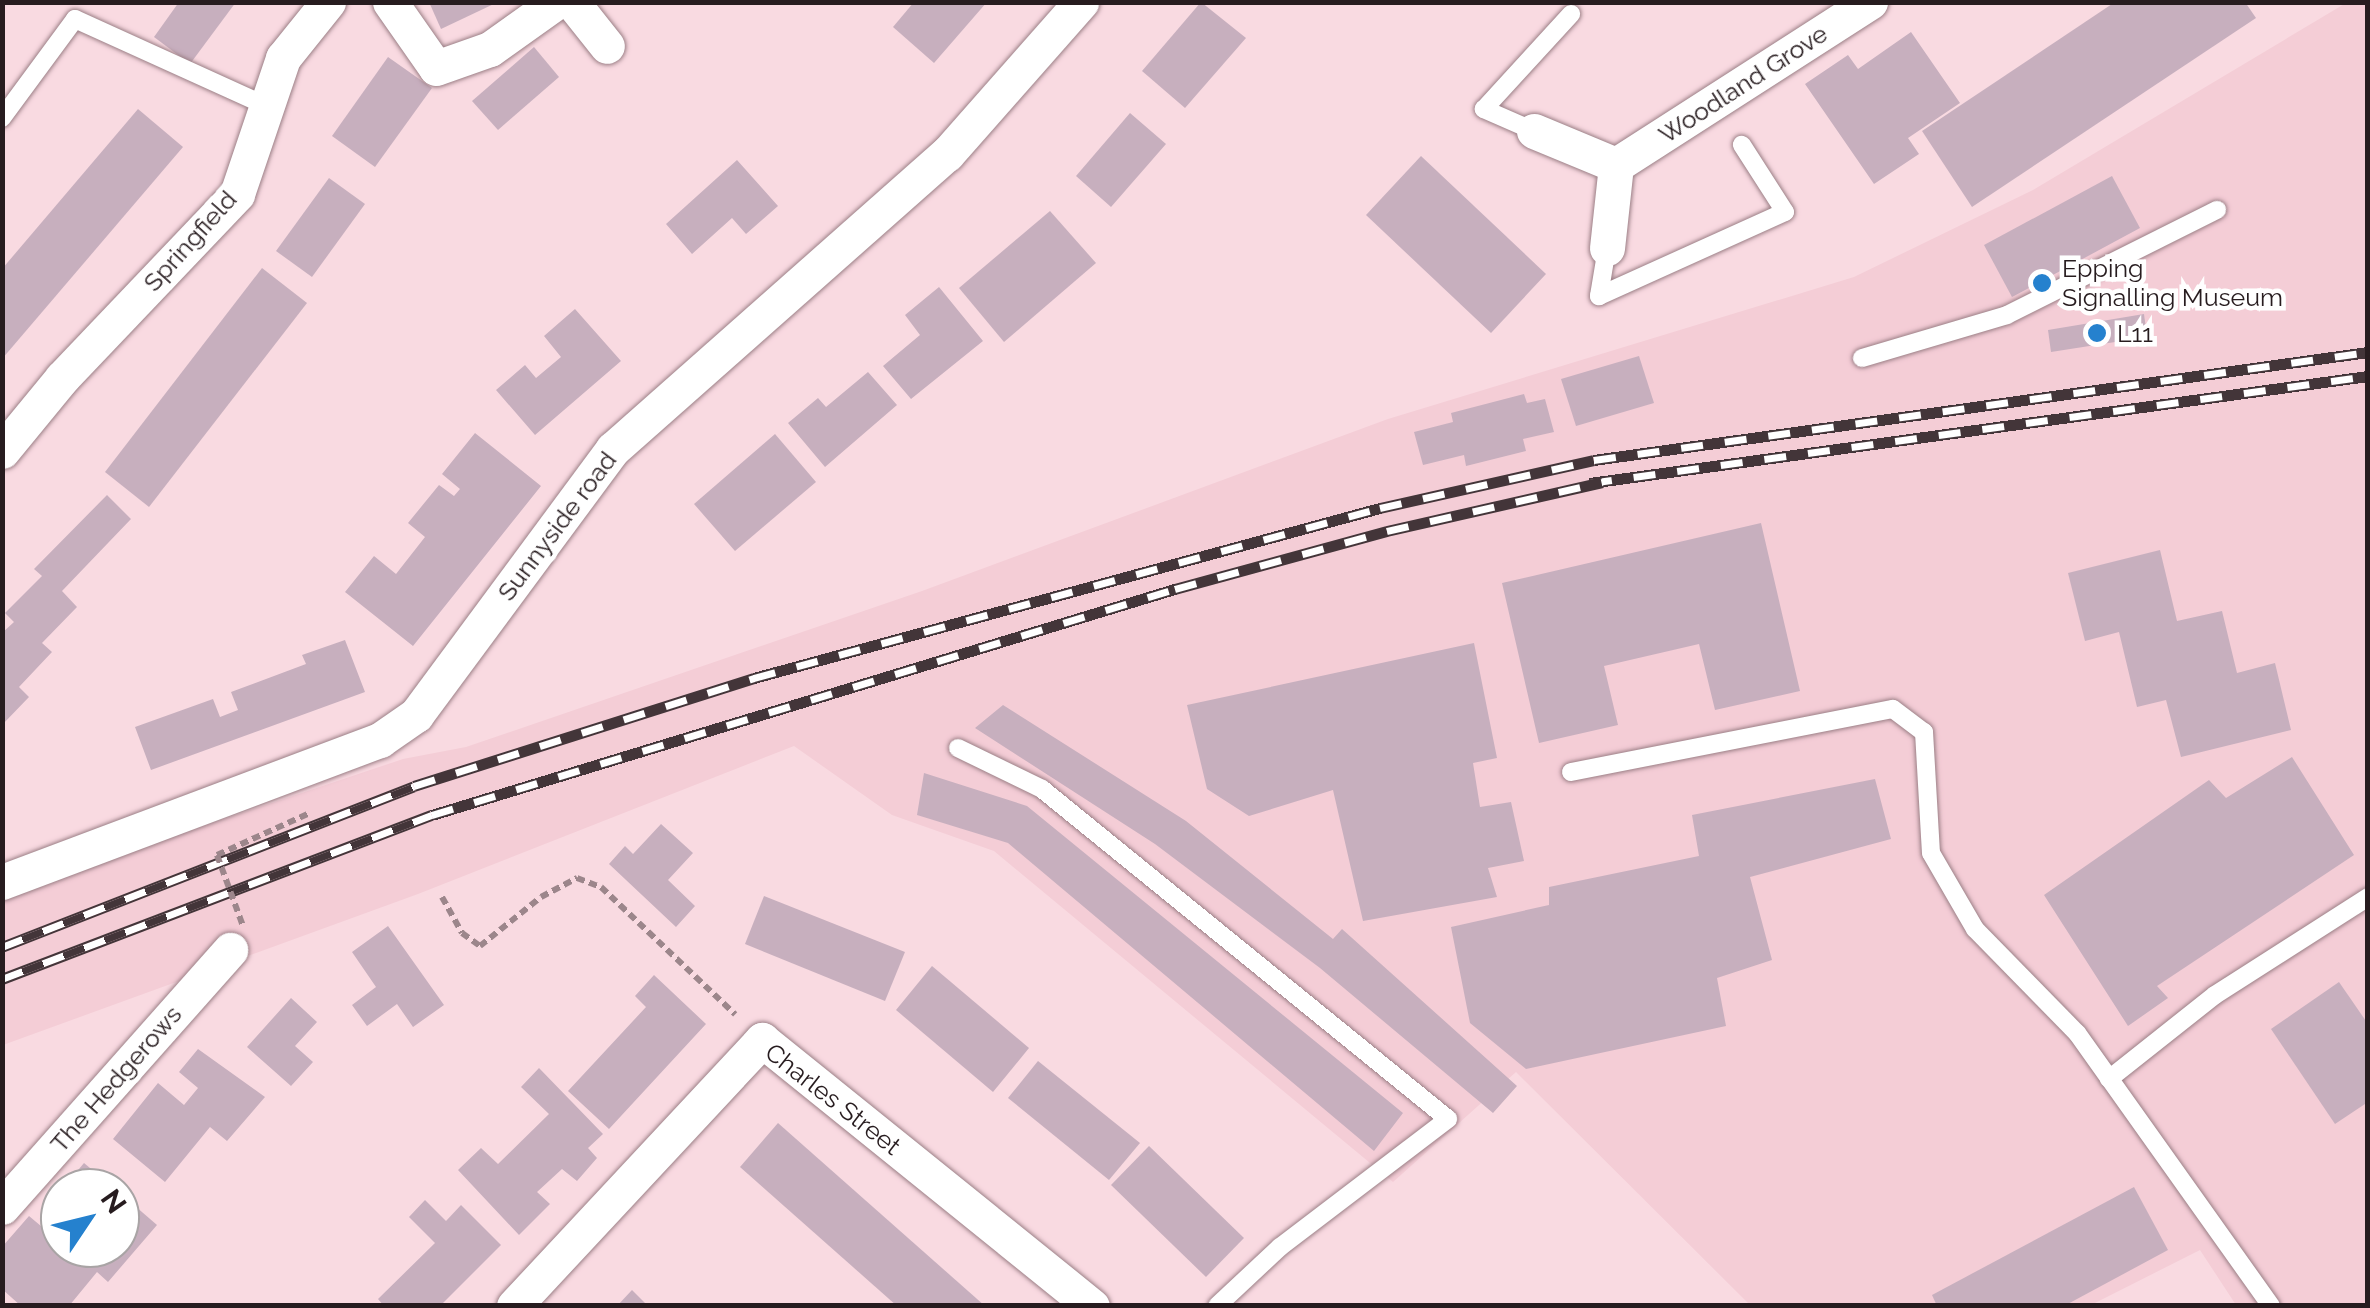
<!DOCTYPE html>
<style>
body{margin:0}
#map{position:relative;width:2370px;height:1308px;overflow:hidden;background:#f9dae1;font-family:Raleway,sans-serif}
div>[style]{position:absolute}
.built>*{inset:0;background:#f4cdd6}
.building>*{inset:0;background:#c7afbe}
.path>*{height:6px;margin-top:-3px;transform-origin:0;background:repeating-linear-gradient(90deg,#9c868b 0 8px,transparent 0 13px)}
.roads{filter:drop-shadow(0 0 2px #9b7f86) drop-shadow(0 0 2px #9b7f86)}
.lane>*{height:18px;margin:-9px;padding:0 9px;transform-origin:9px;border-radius:9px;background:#fff}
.street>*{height:35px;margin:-17.5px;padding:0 17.5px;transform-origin:17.5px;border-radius:17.5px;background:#fff}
.rail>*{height:11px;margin-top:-5.5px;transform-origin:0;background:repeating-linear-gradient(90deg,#fff 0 22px,#433539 0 44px);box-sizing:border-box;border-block:2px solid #433539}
.path-bridge>*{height:6px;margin-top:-3px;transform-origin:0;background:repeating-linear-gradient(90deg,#9c868b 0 8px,transparent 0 13px)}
.dots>*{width:28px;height:28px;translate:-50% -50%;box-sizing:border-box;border:5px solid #fff;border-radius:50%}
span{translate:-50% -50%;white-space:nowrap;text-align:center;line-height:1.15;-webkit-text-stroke:9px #fff;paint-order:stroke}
.street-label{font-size:25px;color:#271c1f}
.poi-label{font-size:25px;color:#271c1f}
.left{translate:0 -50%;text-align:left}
.frame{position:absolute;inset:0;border:5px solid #271c1f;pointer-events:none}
.north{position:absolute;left:40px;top:1168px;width:100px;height:100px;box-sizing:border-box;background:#fff;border:2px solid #a9a4a5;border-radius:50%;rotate:55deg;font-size:28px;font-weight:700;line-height:40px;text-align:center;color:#271c1f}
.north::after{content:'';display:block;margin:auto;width:35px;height:45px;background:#2581ce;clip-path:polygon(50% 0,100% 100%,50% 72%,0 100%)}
</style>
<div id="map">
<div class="built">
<i style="clip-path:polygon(2346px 3px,2367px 3px,2367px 1305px,2236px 1305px,2200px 1250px,2091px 1305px,1750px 1305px,1516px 1072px,1393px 1182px,994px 851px,892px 815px,794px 746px,418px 894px,3px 1045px,3px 893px,403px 759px,466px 747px,922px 591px,1388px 419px,1854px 277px,2033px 190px)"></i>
</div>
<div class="building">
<i style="clip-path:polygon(179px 2px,236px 2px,190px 64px,154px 37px)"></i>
<i style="clip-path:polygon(429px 2px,498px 2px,441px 29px)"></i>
<i style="clip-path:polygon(914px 2px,987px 2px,934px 63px,893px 27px)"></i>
<i style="clip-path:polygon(1201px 2px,1246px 38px,1185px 108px,1142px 71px)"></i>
<i style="clip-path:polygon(2115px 2px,2245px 2px,2256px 18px,1972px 207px,1922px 131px)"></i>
<i style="clip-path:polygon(1911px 32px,1960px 103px,1908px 138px,1919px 154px,1874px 184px,1805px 84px,1848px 55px,1858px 69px)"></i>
<i style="clip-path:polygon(534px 47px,559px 77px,498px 130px,472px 101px)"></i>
<i style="clip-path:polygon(388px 57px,432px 88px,375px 167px,332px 136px)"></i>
<i style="clip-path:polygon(138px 109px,183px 147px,2px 359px,2px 269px)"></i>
<i style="clip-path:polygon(1130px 113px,1166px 144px,1111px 207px,1076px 176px)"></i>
<i style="clip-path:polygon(1421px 156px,1546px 274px,1491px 333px,1366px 215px)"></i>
<i style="clip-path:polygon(737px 160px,778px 206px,746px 234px,732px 218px,692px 254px,666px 224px)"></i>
<i style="clip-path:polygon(2112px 176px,2140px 228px,2012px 297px,1984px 245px)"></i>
<i style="clip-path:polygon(329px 178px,365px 204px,312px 277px,276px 251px)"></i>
<i style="clip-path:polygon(1050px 211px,1096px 263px,1004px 342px,959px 288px)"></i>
<i style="clip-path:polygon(262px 268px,307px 303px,149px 507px,105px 472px)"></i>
<i style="clip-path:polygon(939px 287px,983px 341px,911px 399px,883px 366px,920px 335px,905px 315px)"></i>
<i style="clip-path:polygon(575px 309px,621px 361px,535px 435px,496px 390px,525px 365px,536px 378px,561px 357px,544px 336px)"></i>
<i style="clip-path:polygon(2144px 314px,2147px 337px,2051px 352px,2048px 330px)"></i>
<i style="clip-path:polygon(1639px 356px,1654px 403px,1576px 426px,1561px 379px)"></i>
<i style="clip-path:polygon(868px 372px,897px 405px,825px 467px,788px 423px,818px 398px,826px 407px)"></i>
<i style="clip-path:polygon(1524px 394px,1527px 403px,1545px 399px,1554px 432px,1523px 439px,1526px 451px,1466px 466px,1464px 455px,1423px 465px,1414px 432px,1453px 422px,1451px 413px)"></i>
<i style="clip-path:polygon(475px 433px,541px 486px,413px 646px,345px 592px,374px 556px,396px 574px,425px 537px,408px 523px,439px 485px,454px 496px,460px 489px,442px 474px)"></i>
<i style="clip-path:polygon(775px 434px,816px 482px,735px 551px,694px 504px)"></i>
<i style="clip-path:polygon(107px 495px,131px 519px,62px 591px,77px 607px,42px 643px,52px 652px,19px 687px,29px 697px,2px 725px,2px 633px,14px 622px,5px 613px,42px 576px,34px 569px)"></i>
<i style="clip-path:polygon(1761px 523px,1800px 691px,1715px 710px,1699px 644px,1604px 666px,1618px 725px,1539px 743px,1502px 583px)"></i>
<i style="clip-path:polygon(2160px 550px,2177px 621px,2222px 611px,2237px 673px,2275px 663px,2291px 730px,2181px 757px,2166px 700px,2137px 707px,2119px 632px,2085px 641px,2068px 573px)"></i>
<i style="clip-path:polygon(345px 640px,365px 692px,151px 770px,135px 727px,213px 699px,220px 717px,238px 710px,231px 692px,306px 664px,302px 655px)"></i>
<i style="clip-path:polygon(1474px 643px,1497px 758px,1473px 763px,1480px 807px,1511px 802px,1524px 861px,1488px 868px,1497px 897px,1363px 921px,1333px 790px,1249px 816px,1207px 789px,1187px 705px)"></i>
<i style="clip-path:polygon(1003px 705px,1186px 821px,1333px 939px,1342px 929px,1517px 1086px,1493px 1113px,1320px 968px,1155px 844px,975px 728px)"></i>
<i style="clip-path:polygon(2292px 757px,2354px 855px,2157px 986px,2168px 998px,2128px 1026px,2044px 895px,2209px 780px,2226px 798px)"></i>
<i style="clip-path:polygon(924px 773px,1027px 806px,1403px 1113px,1374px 1151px,1008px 843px,917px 815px)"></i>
<i style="clip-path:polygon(1875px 779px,1891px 839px,1750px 877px,1772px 960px,1717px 978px,1726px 1026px,1526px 1069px,1470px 1023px,1451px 927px,1549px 905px,1549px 887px,1699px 856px,1692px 815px)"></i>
<i style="clip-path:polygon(661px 824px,693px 853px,668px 880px,695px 906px,676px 927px,609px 864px,625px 846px,633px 854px)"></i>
<i style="clip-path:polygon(764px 896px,905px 952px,885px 1001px,745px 944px)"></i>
<i style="clip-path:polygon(388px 926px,444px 1005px,413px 1027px,397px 1004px,367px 1026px,352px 1005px,376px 987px,352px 952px)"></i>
<i style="clip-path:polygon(932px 966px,1029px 1048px,993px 1092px,896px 1010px)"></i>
<i style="clip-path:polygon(654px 975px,706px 1024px,609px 1129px,568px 1091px,646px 1007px,635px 996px)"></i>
<i style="clip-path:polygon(2339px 982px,2368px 1024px,2368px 1102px,2335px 1124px,2271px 1029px)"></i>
<i style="clip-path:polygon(291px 998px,317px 1022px,295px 1046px,313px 1062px,291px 1086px,247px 1047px)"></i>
<i style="clip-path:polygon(198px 1049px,265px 1097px,227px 1141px,210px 1127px,165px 1182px,113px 1139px,158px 1083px,184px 1105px,198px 1088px,179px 1072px)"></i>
<i style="clip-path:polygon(1038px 1061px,1140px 1143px,1109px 1180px,1008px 1098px)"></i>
<i style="clip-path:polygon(539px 1068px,603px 1134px,588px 1148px,597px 1158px,577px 1181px,562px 1169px,537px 1192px,550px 1204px,519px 1235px,458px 1170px,481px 1148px,498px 1164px,549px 1114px,521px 1087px)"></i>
<i style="clip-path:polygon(778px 1123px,985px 1306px,897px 1306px,740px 1167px)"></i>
<i style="clip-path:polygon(1149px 1146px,1244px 1238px,1206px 1277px,1111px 1185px)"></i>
<i style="clip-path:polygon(84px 1163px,114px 1188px,63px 1188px)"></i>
<i style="clip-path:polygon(2134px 1187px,2168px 1250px,2064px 1306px,1937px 1306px,1932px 1295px)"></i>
<i style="clip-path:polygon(120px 1193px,157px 1225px,108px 1282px,97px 1272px,69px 1306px,21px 1306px,2px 1289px,2px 1247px,29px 1216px,54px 1237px,60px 1230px,60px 1248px,120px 1248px)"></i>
<i style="clip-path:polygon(425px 1200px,446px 1221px,461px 1205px,501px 1245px,440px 1306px,384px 1306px,378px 1299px,435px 1243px,409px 1217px)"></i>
<i style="clip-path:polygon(632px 1290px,648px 1306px,617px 1306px)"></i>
</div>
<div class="path">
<i style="left:217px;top:855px;width:100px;rotate:-24.3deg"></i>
<i style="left:442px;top:897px;width:41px;rotate:60.9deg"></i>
<i style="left:462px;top:933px;width:22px;rotate:36deg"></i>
<i style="left:480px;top:946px;width:78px;rotate:-38.8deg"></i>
<i style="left:541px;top:897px;width:41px;rotate:-27.8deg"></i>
<i style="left:577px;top:878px;width:26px;rotate:21deg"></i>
<i style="left:601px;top:887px;width:185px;rotate:43.5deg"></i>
</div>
<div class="roads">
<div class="lane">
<i style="left:2px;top:118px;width:123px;rotate:-53.6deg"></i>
<i style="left:75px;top:19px;width:209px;rotate:24.4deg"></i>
<i style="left:1534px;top:131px;width:55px;rotate:-156.3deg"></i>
<i style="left:1484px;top:109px;width:129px;rotate:-47.5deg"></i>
<i style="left:1607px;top:248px;width:49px;rotate:99.5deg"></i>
<i style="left:1599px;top:296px;width:204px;rotate:-24.3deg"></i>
<i style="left:1785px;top:212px;width:80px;rotate:-122.7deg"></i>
<i style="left:1862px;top:358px;width:151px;rotate:-16.5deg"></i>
<i style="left:2007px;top:315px;width:235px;rotate:-26.6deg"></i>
<i style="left:958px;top:748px;width:93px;rotate:26deg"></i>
<i style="left:1042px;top:789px;width:523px;rotate:39.1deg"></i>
<i style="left:1448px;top:1119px;width:211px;rotate:142.7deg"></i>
<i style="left:1280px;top:1247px;width:86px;rotate:136.9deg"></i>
<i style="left:1571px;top:772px;width:328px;rotate:-11.1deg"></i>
<i style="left:1893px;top:709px;width:39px;rotate:37deg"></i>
<i style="left:1924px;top:732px;width:121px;rotate:86.7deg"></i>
<i style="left:1931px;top:853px;width:88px;rotate:59.9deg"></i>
<i style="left:1975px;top:929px;width:146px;rotate:45.6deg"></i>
<i style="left:2077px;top:1033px;width:335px;rotate:54.6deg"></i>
<i style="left:2109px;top:1079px;width:135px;rotate:-38.4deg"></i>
<i style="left:2215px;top:995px;width:182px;rotate:-32.6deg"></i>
</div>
<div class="street">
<i style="left:390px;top:2px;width:80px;rotate:55.1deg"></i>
<i style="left:436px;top:68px;width:57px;rotate:-19.4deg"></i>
<i style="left:490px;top:49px;width:81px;rotate:-35.5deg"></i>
<i style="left:572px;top:2px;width:56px;rotate:51.5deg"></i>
<i style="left:1534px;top:131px;width:89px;rotate:22.5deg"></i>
<i style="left:1616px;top:165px;width:302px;rotate:-32.7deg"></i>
<i style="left:1607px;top:248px;width:83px;rotate:-83.8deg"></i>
<i style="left:2px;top:451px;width:94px;rotate:-50.6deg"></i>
<i style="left:62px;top:378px;width:254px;rotate:-46.4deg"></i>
<i style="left:237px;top:194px;width:144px;rotate:-71.3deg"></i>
<i style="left:283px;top:58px;width:72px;rotate:-51.2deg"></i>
<i style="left:2px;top:882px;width:404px;rotate:-20.6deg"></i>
<i style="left:380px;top:740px;width:44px;rotate:-34.8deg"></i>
<i style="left:416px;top:715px;width:331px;rotate:-53.5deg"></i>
<i style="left:613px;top:449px;width:446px;rotate:-41.5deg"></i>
<i style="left:947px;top:154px;width:203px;rotate:-48.6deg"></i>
<i style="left:2px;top:1207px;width:344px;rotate:-48.4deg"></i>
<i style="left:514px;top:1306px;width:364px;rotate:-47deg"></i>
<i style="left:762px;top:1040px;width:424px;rotate:38.9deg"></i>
</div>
</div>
<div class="rail">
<i style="left:1590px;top:483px;width:785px;rotate:-7.83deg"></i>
<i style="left:2px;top:947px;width:442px;rotate:-21.3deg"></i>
<i style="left:414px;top:786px;width:357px;rotate:-17.6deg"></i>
<i style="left:754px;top:678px;width:649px;rotate:-15.19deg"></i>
<i style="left:1380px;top:508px;width:219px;rotate:-12.6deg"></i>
<i style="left:1594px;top:460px;width:781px;rotate:-7.94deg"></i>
<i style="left:2px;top:979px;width:460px;rotate:-20.9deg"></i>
<i style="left:432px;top:815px;width:777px;rotate:-16.92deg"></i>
<i style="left:1175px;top:589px;width:220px;rotate:-15.3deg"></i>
<i style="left:1387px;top:531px;width:221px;rotate:-12.8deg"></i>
</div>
<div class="path-bridge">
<i style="left:217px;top:855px;width:76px;rotate:69.9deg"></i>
</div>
<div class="dots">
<i style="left:2042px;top:283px;background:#2581ce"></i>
<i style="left:2097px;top:333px;background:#2581ce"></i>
</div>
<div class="street-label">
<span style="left:1743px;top:84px;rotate:-33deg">Woodland Grove</span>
<span style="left:190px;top:241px;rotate:-48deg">Springfield</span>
<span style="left:557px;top:526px;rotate:-53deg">Sunnyside road</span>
<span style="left:116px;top:1079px;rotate:-49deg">The Hedgerows</span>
<span style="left:833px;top:1099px;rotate:38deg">Charles Street</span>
</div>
<div class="poi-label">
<span class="left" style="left:2062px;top:283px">Epping<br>Signalling Museum</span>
<span class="left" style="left:2117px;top:333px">L11</span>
</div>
<div class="frame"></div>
<div class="north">N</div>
</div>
